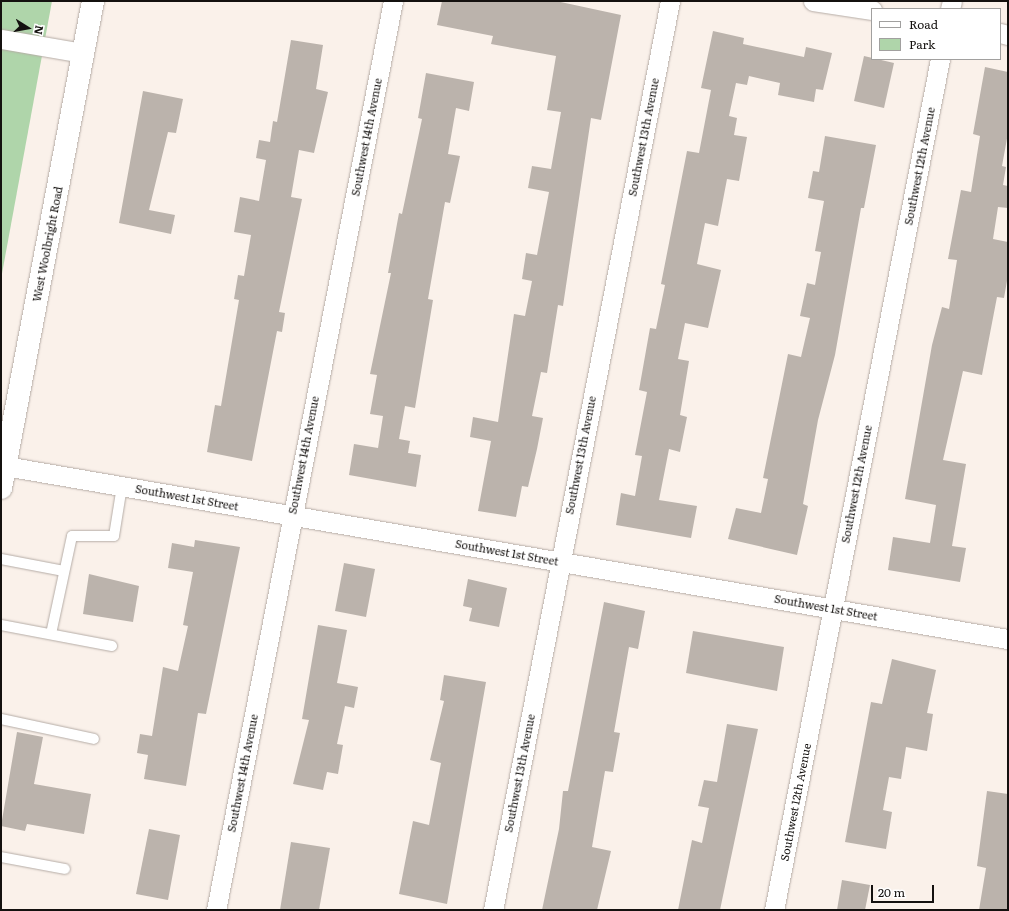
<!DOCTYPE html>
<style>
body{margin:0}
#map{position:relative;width:1009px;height:911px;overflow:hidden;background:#faf1ea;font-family:Literata,serif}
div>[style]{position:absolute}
.green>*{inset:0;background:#afd5aa}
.building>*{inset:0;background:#bbb3ac}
.roads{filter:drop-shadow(0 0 1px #b5aca6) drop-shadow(0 0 1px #b5aca6)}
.service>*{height:10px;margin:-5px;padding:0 5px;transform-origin:5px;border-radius:5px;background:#fff}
.minor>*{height:19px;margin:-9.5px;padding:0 9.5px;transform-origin:9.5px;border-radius:9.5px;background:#fff}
.secondary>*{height:22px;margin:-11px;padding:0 11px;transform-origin:11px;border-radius:11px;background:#fff}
span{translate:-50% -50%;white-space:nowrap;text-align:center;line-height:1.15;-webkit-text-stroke:4px #fff;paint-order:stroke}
.street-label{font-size:11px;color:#14110f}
.frame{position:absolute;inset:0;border:2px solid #14110f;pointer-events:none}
.legend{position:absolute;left:871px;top:8px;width:130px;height:52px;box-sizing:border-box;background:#fff;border:1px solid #a1a09f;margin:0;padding:5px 7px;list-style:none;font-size:12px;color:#14110f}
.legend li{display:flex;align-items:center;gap:8px;height:20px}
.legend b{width:20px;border:1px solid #a1a09f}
.north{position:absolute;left:8px;top:8px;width:40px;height:40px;-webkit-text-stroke:3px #fff;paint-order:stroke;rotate:101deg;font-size:11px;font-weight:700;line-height:16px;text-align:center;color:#14110f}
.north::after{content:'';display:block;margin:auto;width:14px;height:18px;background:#14110f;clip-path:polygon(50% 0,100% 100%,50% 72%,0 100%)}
.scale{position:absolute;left:871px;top:885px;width:63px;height:18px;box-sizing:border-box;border:2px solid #14110f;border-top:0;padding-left:5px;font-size:12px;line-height:14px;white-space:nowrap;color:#14110f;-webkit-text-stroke:3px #fff;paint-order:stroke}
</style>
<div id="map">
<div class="green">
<i style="clip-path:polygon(1px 1px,52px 1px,1px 279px)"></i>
</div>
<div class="building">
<i style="clip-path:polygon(442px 1px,556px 1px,621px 15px,601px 120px,591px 118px,563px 306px,558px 305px,547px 373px,541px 372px,532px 416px,543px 418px,537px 449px,528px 487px,522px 486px,516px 517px,478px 511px,491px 441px,470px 437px,473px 417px,498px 422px,514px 314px,525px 316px,532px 281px,522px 279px,526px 253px,537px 255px,549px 192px,528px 188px,532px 166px,551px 169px,561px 112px,547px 110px,556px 56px,491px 44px,493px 36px,437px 25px)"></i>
<i style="clip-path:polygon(713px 31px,744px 38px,743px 44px,804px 57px,806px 47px,832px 53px,823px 90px,816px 89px,814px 102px,778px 95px,780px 83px,749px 76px,747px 85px,736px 83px,729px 116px,737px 118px,734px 135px,747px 137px,739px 181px,727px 179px,718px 226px,705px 223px,697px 264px,721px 270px,708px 328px,685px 323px,678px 359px,689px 361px,680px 415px,687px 417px,680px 452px,669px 449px,659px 500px,697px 506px,691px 538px,616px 525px,621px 493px,635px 496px,642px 456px,635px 455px,647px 392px,639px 390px,650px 328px,656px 329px,665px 285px,661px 284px,687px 151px,699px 153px,711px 90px,701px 88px)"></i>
<i style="clip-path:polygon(291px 40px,323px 45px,316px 89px,328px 92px,314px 153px,299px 150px,291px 197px,302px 199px,279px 312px,285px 313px,282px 332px,277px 331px,252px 461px,207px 452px,215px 405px,221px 406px,239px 300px,234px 299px,238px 275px,244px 276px,251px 235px,234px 232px,240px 197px,259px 201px,266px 160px,256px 158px,259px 140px,270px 142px,273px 121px,277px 122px)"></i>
<i style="clip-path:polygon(864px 56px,894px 63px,884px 108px,854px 101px)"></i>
<i style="clip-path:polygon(985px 67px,1008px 72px,1008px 133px,1002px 166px,1006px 167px,1003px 185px,1008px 186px,1008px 208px,998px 207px,993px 239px,1008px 242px,1008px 275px,1004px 298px,997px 297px,982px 375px,963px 371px,943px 460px,966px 464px,952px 546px,966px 548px,960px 582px,888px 570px,893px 537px,930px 543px,936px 505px,905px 499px,932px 345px,942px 307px,949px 309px,957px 260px,948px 259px,961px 190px,971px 192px,980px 136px,973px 134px)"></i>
<i style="clip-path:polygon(426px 73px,474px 82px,469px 111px,456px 108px,448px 154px,460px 156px,450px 203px,445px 202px,428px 299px,433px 300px,415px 408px,405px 406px,399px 439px,410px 441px,408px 453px,421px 455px,416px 487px,349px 475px,354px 444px,378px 448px,383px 416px,370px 414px,377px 375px,370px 374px,391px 273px,388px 273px,399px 213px,402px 214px,422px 119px,418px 118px)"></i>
<i style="clip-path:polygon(143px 91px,183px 99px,176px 133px,168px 132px,149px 210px,175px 215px,171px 234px,119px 223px)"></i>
<i style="clip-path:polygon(825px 136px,876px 145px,864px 208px,861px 208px,835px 355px,818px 420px,803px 504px,808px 506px,797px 555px,728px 539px,736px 508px,761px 513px,768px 479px,763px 478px,788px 354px,801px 357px,810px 318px,800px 316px,807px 283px,815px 285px,821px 252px,815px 251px,824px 201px,808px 198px,813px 171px,819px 172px)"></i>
<i style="clip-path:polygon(195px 540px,240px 547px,206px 714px,198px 713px,186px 786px,144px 779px,148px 755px,137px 753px,140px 734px,152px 736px,163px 667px,178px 671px,188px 626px,183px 625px,193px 572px,168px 568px,172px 543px,194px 547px)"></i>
<i style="clip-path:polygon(344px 563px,375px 569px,366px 617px,335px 611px)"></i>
<i style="clip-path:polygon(89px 574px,139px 586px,133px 622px,83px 614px)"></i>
<i style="clip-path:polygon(468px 579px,507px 588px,499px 627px,469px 621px,472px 608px,463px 606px)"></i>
<i style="clip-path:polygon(604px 602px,645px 611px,638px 649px,629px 647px,614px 732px,620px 733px,613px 772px,605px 771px,592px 847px,611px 851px,597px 910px,542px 910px,559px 829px,563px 791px,568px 791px)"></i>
<i style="clip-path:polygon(318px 625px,347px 630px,337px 683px,358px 687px,354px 708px,345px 706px,337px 744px,343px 745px,338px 774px,327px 772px,323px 790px,293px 784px,309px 720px,302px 719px)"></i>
<i style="clip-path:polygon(693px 631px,784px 647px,777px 691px,686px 673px)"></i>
<i style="clip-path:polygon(892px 659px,936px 670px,927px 713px,933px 714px,927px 751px,906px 747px,901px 779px,889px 777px,883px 810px,892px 812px,886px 849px,845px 842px,871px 702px,882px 704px)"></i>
<i style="clip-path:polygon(444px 675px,486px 682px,447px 904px,399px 894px,413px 821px,429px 825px,441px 763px,430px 760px,444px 701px,440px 700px)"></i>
<i style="clip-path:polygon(727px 724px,758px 729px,720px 910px,678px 910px,692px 840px,702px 843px,709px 808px,698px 806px,704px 780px,717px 782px)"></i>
<i style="clip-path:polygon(17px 732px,43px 737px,34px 784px,91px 794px,84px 834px,27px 824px,25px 831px,1px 826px)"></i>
<i style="clip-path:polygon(987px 791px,1008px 794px,1008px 910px,979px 910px,986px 868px,977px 866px)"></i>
<i style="clip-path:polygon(149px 829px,180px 835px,168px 900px,136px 894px)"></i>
<i style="clip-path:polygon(291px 842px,330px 848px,319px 910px,280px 910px)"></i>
<i style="clip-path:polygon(842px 880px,870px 885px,865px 910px,837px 910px)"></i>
</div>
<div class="roads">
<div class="service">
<i style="left:1px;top:559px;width:64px;rotate:10.8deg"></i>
<i style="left:1px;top:625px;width:113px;rotate:10.7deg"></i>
<i style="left:51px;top:634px;width:100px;rotate:-77.9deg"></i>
<i style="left:72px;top:536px;width:42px"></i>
<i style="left:114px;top:536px;width:51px;rotate:-80.9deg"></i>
<i style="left:1px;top:719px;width:95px;rotate:12.1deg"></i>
<i style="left:1px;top:857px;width:65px;rotate:10.6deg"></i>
</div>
<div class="minor">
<i style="left:813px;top:1px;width:60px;rotate:8.7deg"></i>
<i style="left:950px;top:9px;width:8px;rotate:-76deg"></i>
<i style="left:1000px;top:33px;width:8px;rotate:14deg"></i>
<i style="left:1px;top:39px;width:83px;rotate:9.7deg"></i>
<i style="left:5px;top:466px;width:1018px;rotate:9.79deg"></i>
<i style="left:216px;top:910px;width:926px;rotate:-78.98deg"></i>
<i style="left:493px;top:910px;width:926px;rotate:-78.98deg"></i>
<i style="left:774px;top:910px;width:867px;rotate:-78.96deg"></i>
</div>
<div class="secondary">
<i style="left:1px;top:488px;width:496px;rotate:-79.3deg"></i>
</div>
</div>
<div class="street-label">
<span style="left:366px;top:137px;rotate:-79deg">Southwest 14th Avenue</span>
<span style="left:643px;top:137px;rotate:-79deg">Southwest 13th Avenue</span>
<span style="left:919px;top:166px;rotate:-79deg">Southwest 12th Avenue</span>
<span style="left:47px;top:244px;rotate:-79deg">West Woolbright Road</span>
<span style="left:303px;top:455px;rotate:-79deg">Southwest 14th Avenue</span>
<span style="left:580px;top:455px;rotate:-79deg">Southwest 13th Avenue</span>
<span style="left:856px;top:484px;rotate:-79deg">Southwest 12th Avenue</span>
<span style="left:187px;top:497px;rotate:10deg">Southwest 1st Street</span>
<span style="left:507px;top:552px;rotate:10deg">Southwest 1st Street</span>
<span style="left:826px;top:607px;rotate:10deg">Southwest 1st Street</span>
<span style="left:242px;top:773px;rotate:-79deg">Southwest 14th Avenue</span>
<span style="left:519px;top:773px;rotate:-79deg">Southwest 13th Avenue</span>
<span style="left:795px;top:802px;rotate:-79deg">Southwest 12th Avenue</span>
</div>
<div class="frame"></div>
<ul class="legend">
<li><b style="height:5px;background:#fff"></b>Road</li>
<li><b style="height:11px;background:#afd5aa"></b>Park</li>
</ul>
<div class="north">N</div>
<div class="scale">20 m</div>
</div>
